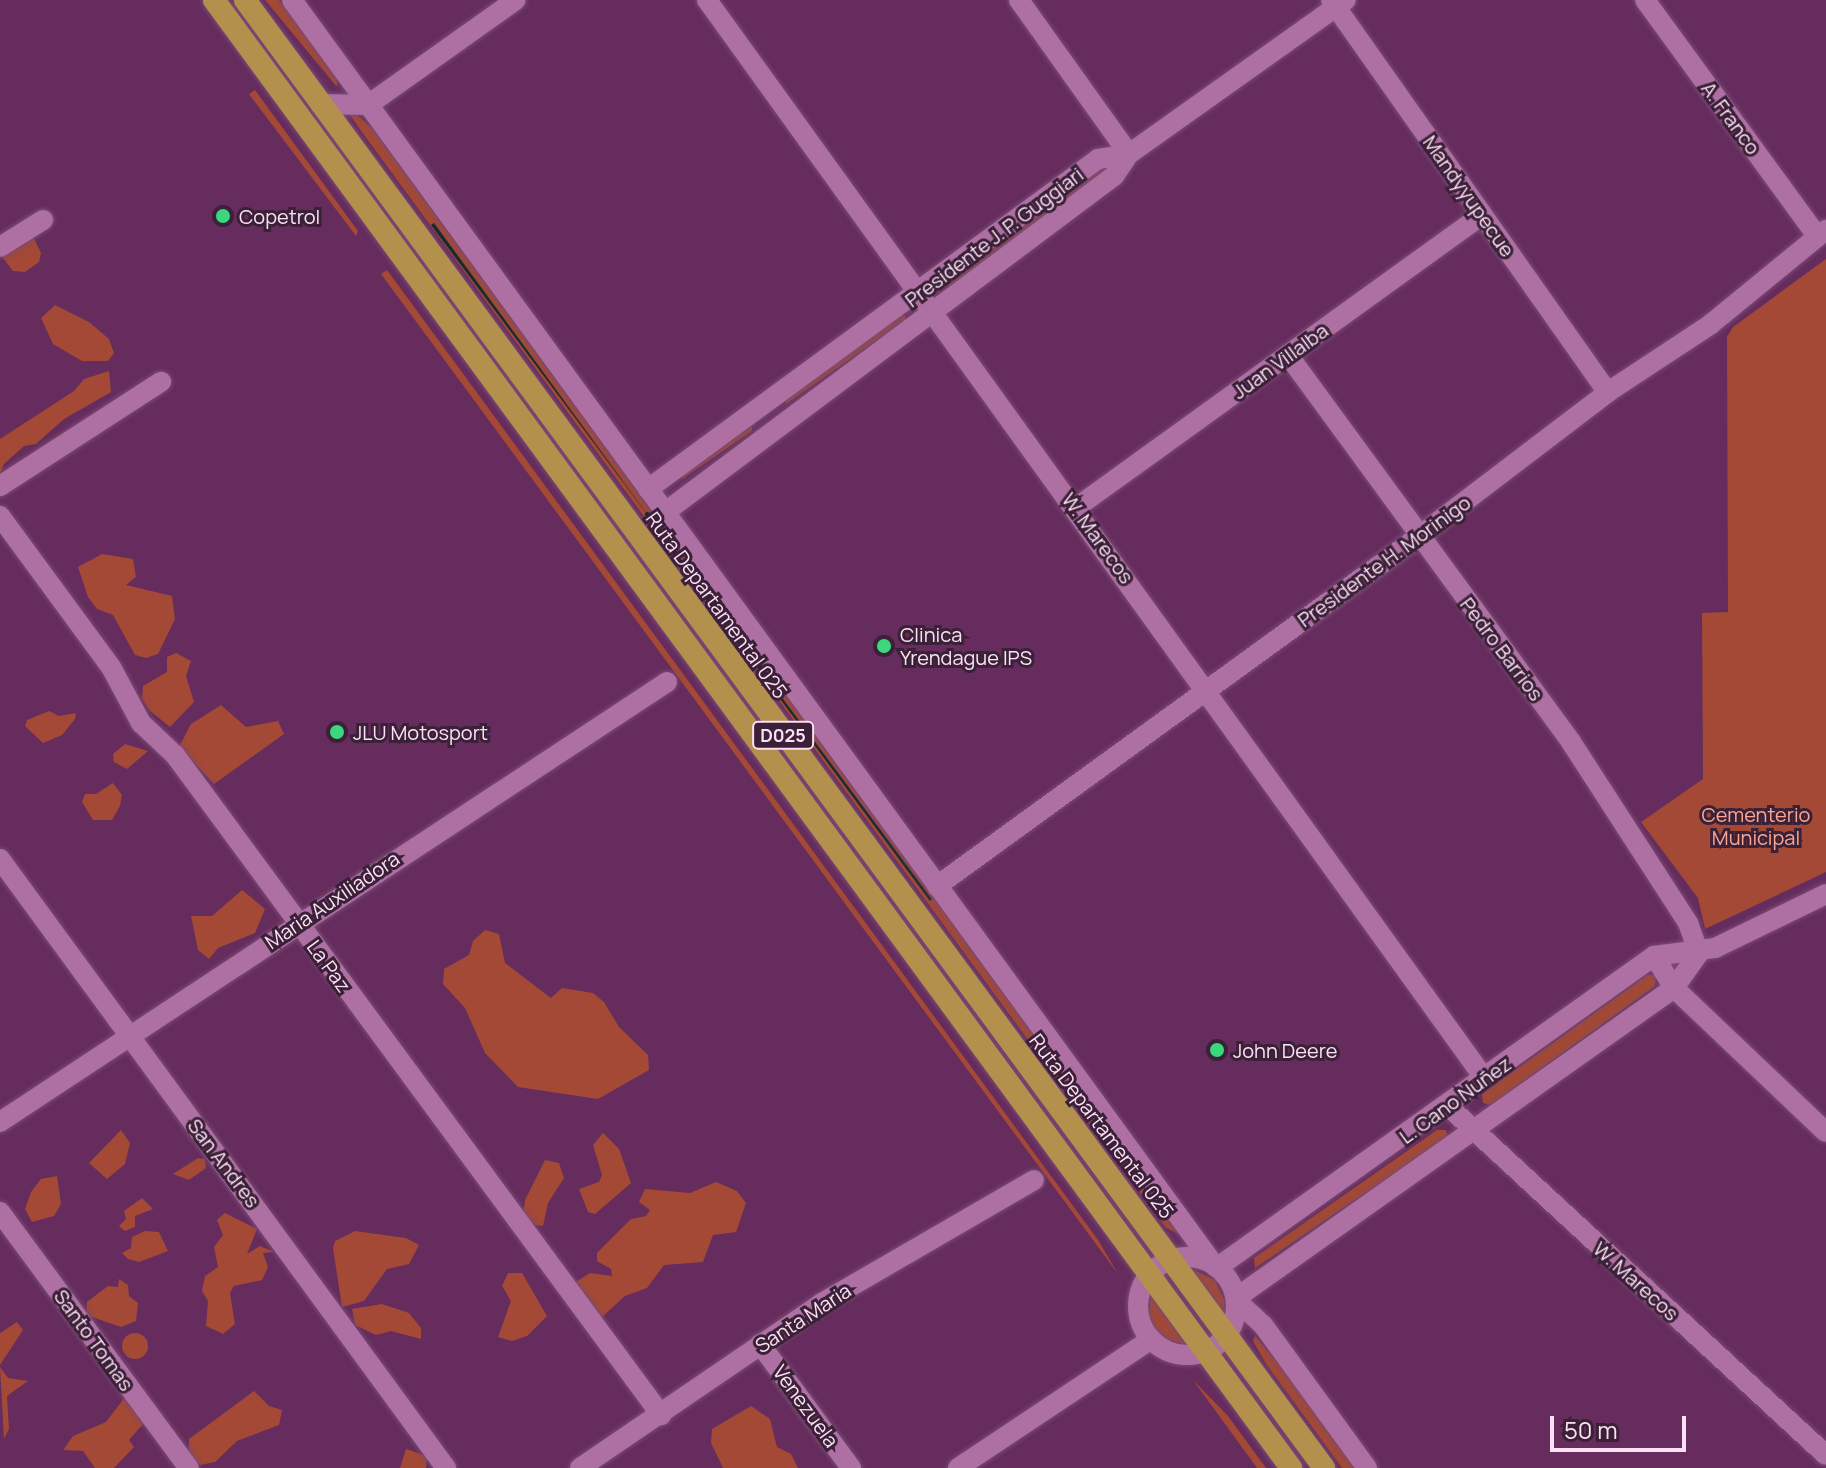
<!DOCTYPE html>
<meta charset="utf-8">
<style>
body{margin:0}
#map{position:relative;width:1826px;height:1468px;overflow:hidden;background:#652c5d;font-family:Manrope,sans-serif}
div>[style]{position:absolute}
.green>*{inset:0;background:#a34936}
.round{border-radius:50%}
.water>*{inset:0;background:#162c30}
.stream>*{height:5px;margin:-2.5px;padding:0 2.5px;transform-origin:2.5px;border-radius:2.5px;background:#162c30}
.roads{filter:drop-shadow(0 0 2px #7a4a74) drop-shadow(0 0 2px #7a4a74)}
.minor>*{height:20px;margin:-10px;padding:0 10px;transform-origin:10px;border-radius:10px;background:#ae6fa3}
.minor>.ring{margin:-10px;padding:0;box-sizing:content-box;background:none;border:20px solid #ae6fa3;border-radius:50%}
.trunk>*{height:22px;margin:-11px;padding:0 11px;transform-origin:11px;border-radius:11px;background:#b3904c}
.dots>*{width:22px;height:22px;translate:-50% -50%;box-sizing:border-box;border:4px solid #3b2137;border-radius:50%}
span{translate:-50% -50%;white-space:nowrap;text-align:center;line-height:1.15;-webkit-text-stroke:6px #3b2137;paint-order:stroke}
.shield-label span{padding:2px 6px;background:#3b2137;border:2px solid;border-radius:6px;-webkit-text-stroke-width:0}
.shield-label{font-size:18px;color:#fce0f6;font-weight:700}
.street-label{font-size:20px;color:#fce0f6}
.poi-label{font-size:20px;color:#fce0f6}
.left{translate:0 -50%;text-align:left}
.park-label{font-size:20px;color:#faa694}
.scale{position:absolute;left:1550px;top:1416px;width:136px;height:36px;box-sizing:border-box;border:4px solid #fce0f6;border-top:0;padding-left:10px;font-size:24px;line-height:28px;white-space:nowrap;color:#fce0f6;-webkit-text-stroke:6px #3b2137;paint-order:stroke}
</style>
<div id="map">
<div class="green">
<i style="clip-path:polygon(226px 0,228px 0,1154px 1262px,1153px 1262px)"></i>
<i style="clip-path:polygon(265px 0,279px 0,337px 77px,337px 87px)"></i>
<i style="clip-path:polygon(255px 90px,358px 231px,356px 236px,249px 94px)"></i>
<i style="clip-path:polygon(353px 111px,373px 129px,1179px 1234px,1166px 1228px,364px 135px,350px 115px)"></i>
<i style="clip-path:polygon(1111px 162px,1115px 164px,948px 287px,947px 282px)"></i>
<i style="clip-path:polygon(31px 232px,41px 253px,39px 262px,25px 272px,13px 271px,0 254px)"></i>
<i style="clip-path:polygon(1826px 259px,1826px 872px,1705px 929px,1698px 898px,1641px 822px,1703px 779px,1702px 613px,1728px 612px,1727px 337px,1733px 327px)"></i>
<i style="clip-path:polygon(387px 270px,1098px 1240px,1118px 1274px,381px 274px)"></i>
<i style="clip-path:polygon(55px 305px,89px 322px,109px 339px,114px 353px,108px 361px,82px 361px,53px 344px,41px 318px)"></i>
<i style="clip-path:polygon(903px 314px,907px 319px,786px 404px,785px 400px)"></i>
<i style="clip-path:polygon(109px 371px,111px 392px,64px 419px,36px 444px,24px 446px,4px 464px,0 475px,0 439px,74px 391px,84px 379px)"></i>
<i style="clip-path:polygon(752px 426px,752px 431px,682px 479px,681px 476px)"></i>
<i style="clip-path:polygon(102px 554px,133px 559px,136px 577px,126px 585px,172px 596px,175px 619px,158px 654px,146px 658px,135px 655px,113px 615px,97px 609px,88px 597px,78px 567px)"></i>
<i style="clip-path:polygon(176px 653px,191px 661px,186px 676px,194px 702px,170px 727px,149px 710px,142px 698px,143px 686px,167px 672px,167px 657px)"></i>
<i style="clip-path:polygon(221px 705px,246px 727px,278px 721px,284px 734px,214px 784px,179px 747px,191px 724px)"></i>
<i style="clip-path:polygon(49px 711px,59px 716px,76px 713px,75px 719px,62px 735px,43px 743px,25px 726px,27px 720px)"></i>
<i style="clip-path:polygon(125px 744px,148px 751px,127px 769px,114px 762px,113px 754px)"></i>
<i style="clip-path:polygon(113px 783px,122px 795px,120px 806px,112px 820px,93px 820px,82px 802px,85px 794px,96px 794px)"></i>
<i style="clip-path:polygon(242px 890px,265px 909px,255px 933px,218px 948px,209px 959px,198px 950px,191px 916px,212px 916px)"></i>
<i style="clip-path:polygon(485px 930px,499px 934px,505px 963px,551px 998px,562px 988px,593px 993px,604px 1002px,619px 1027px,648px 1055px,649px 1070px,598px 1099px,518px 1087px,485px 1053px,465px 1008px,443px 984px,444px 969px,469px 955px,473px 941px)"></i>
<i style="clip-path:polygon(1647px 975px,1656px 975px,1655px 986px,1491px 1105px,1483px 1103px,1482px 1094px)"></i>
<i style="clip-path:polygon(121px 1130px,130px 1143px,125px 1164px,107px 1179px,89px 1163px)"></i>
<i style="clip-path:polygon(1437px 1130px,1446px 1130px,1448px 1137px,1255px 1268px,1254px 1258px)"></i>
<i style="clip-path:polygon(603px 1133px,619px 1149px,631px 1183px,595px 1214px,588px 1212px,579px 1189px,599px 1182px,602px 1175px,593px 1145px)"></i>
<i style="clip-path:polygon(198px 1158px,205px 1159px,206px 1168px,189px 1180px,173px 1174px)"></i>
<i style="clip-path:polygon(545px 1160px,559px 1163px,564px 1178px,548px 1203px,543px 1226px,535px 1225px,523px 1216px,525px 1200px)"></i>
<i style="clip-path:polygon(57px 1176px,61px 1204px,54px 1216px,32px 1222px,25px 1209px,31px 1192px,41px 1179px)"></i>
<i style="clip-path:polygon(716px 1182px,737px 1191px,746px 1203px,736px 1232px,713px 1235px,703px 1262px,664px 1265px,647px 1288px,625px 1296px,602px 1317px,595px 1316px,576px 1282px,590px 1273px,612px 1276px,611px 1269px,597px 1261px,597px 1253px,631px 1219px,646px 1216px,650px 1210px,639px 1202px,645px 1189px,690px 1193px)"></i>
<i style="clip-path:polygon(142px 1198px,153px 1209px,135px 1216px,135px 1227px,125px 1231px,119px 1226px,126px 1219px,124px 1211px)"></i>
<i style="clip-path:polygon(225px 1213px,257px 1229px,247px 1254px,260px 1246px,274px 1252px,263px 1253px,268px 1267px,262px 1280px,234px 1286px,230px 1293px,235px 1324px,223px 1334px,206px 1326px,208px 1301px,202px 1291px,205px 1276px,218px 1267px,214px 1247px,223px 1235px,217px 1220px)"></i>
<i style="clip-path:polygon(145px 1231px,159px 1232px,168px 1251px,139px 1262px,128px 1259px,122px 1253px,131px 1248px,132px 1237px)"></i>
<i style="clip-path:polygon(355px 1231px,406px 1238px,419px 1245px,409px 1264px,387px 1269px,364px 1301px,342px 1307px,333px 1248px,335px 1241px)"></i>
<i style="clip-path:polygon(1190px 1268px,1215px 1280px,1225px 1302px,1224px 1314px)"></i>
<i style="clip-path:polygon(508px 1273px,522px 1273px,547px 1316px,527px 1336px,512px 1341px,498px 1337px,511px 1301px,502px 1286px)"></i>
<i style="clip-path:polygon(119px 1279px,128px 1285px,129px 1296px,138px 1303px,136px 1321px,121px 1327px,86px 1315px,87px 1302px,108px 1286px,118px 1287px)"></i>
<i style="clip-path:polygon(1150px 1293px,1187px 1345px,1164px 1339px,1155px 1329px,1149px 1317px)"></i>
<i style="clip-path:polygon(382px 1304px,409px 1313px,421px 1328px,421px 1339px,391px 1331px,376px 1335px,355px 1325px,352px 1309px)"></i>
<i style="clip-path:polygon(17px 1322px,23px 1330px,0 1365px,0 1333px)"></i>
<i class="round" style="left:122px;top:1333px;width:26px;height:26px"></i>
<i style="clip-path:polygon(1255px 1336px,1284px 1370px,1356px 1468px,1342px 1468px,1266px 1364px,1253px 1341px)"></i>
<i style="clip-path:polygon(0 1367px,8px 1378px,28px 1381px,7px 1396px,9px 1429px,4px 1439px)"></i>
<i style="clip-path:polygon(1193px 1380px,1228px 1416px,1266px 1468px,1257px 1468px)"></i>
<i style="clip-path:polygon(254px 1391px,269px 1406px,282px 1410px,279px 1425px,237px 1441px,215px 1462px,200px 1465px,189px 1453px,189px 1439px)"></i>
<i style="clip-path:polygon(125px 1397px,144px 1423px,129px 1440px,134px 1447px,114px 1468px,95px 1468px,83px 1451px,63px 1450px,73px 1436px,106px 1422px)"></i>
<i style="clip-path:polygon(751px 1406px,770px 1419px,777px 1447px,791px 1454px,798px 1468px,723px 1468px,711px 1443px,712px 1429px)"></i>
<i style="clip-path:polygon(406px 1449px,427px 1456px,426px 1468px,400px 1468px)"></i>
</div>
<div class="water">
<i style="clip-path:polygon(434px 223px,658px 529px,431px 225px)"></i>
<i style="clip-path:polygon(660px 531px,757px 664px,755px 666px,657px 533px)"></i>
<i style="clip-path:polygon(760px 668px,932px 899px,930px 901px,758px 669px)"></i>
</div>
<div class="stream">
<i style="left:647px;top:514px;width:26px;rotate:54deg"></i>
<i style="left:701px;top:588px;width:122px;rotate:53.3deg"></i>
</div>
<div class="roads">
<div class="minor">
<i style="left:292px;top:0;width:1567px;rotate:53.91deg"></i>
<i style="left:707px;top:0;width:1330px;rotate:54.21deg"></i>
<i style="left:1019px;top:0;width:189px;rotate:54.5deg"></i>
<i style="left:1331px;top:0;width:480px;rotate:54.8deg"></i>
<i style="left:1645px;top:0;width:292px;rotate:53.9deg"></i>
<i style="left:320px;top:104px;width:48px;rotate:1.2deg"></i>
<i style="left:368px;top:105px;width:181px;rotate:-35.4deg"></i>
<i style="left:0;top:247px;width:51px;rotate:-32.1deg"></i>
<i style="left:1288px;top:355px;width:479px;rotate:53.8deg"></i>
<i style="left:1571px;top:742px;width:216px;rotate:57.1deg"></i>
<i style="left:1688px;top:923px;width:32px;rotate:70deg"></i>
<i style="left:0;top:486px;width:192px;rotate:-32.9deg"></i>
<i style="left:648px;top:489px;width:558px;rotate:-36.25deg"></i>
<i style="left:1098px;top:159px;width:31px;rotate:-9deg"></i>
<i style="left:1129px;top:154px;width:266px;rotate:-35.4deg"></i>
<i style="left:1077px;top:507px;width:499px;rotate:-35.8deg"></i>
<i style="left:664px;top:513px;width:562px;rotate:-36.83deg"></i>
<i style="left:1114px;top:176px;width:27px;rotate:-56deg"></i>
<i style="left:0;top:516px;width:187px;rotate:53.7deg"></i>
<i style="left:111px;top:667px;width:64px;rotate:61.8deg"></i>
<i style="left:141px;top:723px;width:47px;rotate:43.3deg"></i>
<i style="left:175px;top:755px;width:820px;rotate:53.63deg"></i>
<i style="left:0;top:859px;width:755px;rotate:53.78deg"></i>
<i style="left:937px;top:886px;width:594px;rotate:-35.96deg"></i>
<i style="left:1418px;top:537px;width:239px;rotate:-37.3deg"></i>
<i style="left:1608px;top:392px;width:123px;rotate:-33.4deg"></i>
<i style="left:1711px;top:324px;width:149px;rotate:-39.3deg"></i>
<i style="left:1654px;top:956px;width:38px;rotate:58deg"></i>
<i style="left:1674px;top:988px;width:209px;rotate:43.5deg"></i>
<i style="left:1448px;top:1106px;width:514px;rotate:42.72deg"></i>
<i style="left:0;top:1122px;width:799px;rotate:-33.41deg"></i>
<i style="left:0;top:1212px;width:318px;rotate:53.6deg"></i>
<i class="ring" style="left:1138px;top:1257px;width:78px;height:78px"></i>
<i style="left:1218px;top:1267px;width:536px;rotate:-35.5deg"></i>
<i style="left:1654px;top:956px;width:62px;rotate:-7.5deg"></i>
<i style="left:1715px;top:948px;width:123px;rotate:-25.9deg"></i>
<i style="left:1236px;top:1298px;width:537px;rotate:-35.29deg"></i>
<i style="left:1674px;top:988px;width:43px;rotate:-54.5deg"></i>
<i style="left:1236px;top:1300px;width:37px;rotate:43deg"></i>
<i style="left:1263px;top:1325px;width:177px;rotate:54deg"></i>
<i style="left:760px;top:1344px;width:154px;rotate:53.7deg"></i>
<i style="left:580px;top:1468px;width:293px;rotate:-34.3deg"></i>
<i style="left:822px;top:1303px;width:245px;rotate:-30.1deg"></i>
<i style="left:958px;top:1468px;width:231px;rotate:-33.7deg"></i>
</div>
<div class="trunk">
<i style="left:214px;top:0;width:1821px;rotate:53.73deg"></i>
<i style="left:245px;top:0;width:1822px;rotate:53.68deg"></i>
</div>
</div>
<div class="dots">
<i style="left:223px;top:216px;background:#3bd77e"></i>
<i style="left:884px;top:646px;background:#3bd77e"></i>
<i style="left:337px;top:732px;background:#3bd77e"></i>
<i style="left:1217px;top:1050px;background:#3bd77e"></i>
</div>
<div class="shield-label">
<span style="left:783px;top:735px">D025</span>
</div>
<div class="street-label">
<span style="left:1731px;top:118px;rotate:54deg">A. Franco</span>
<span style="left:1469px;top:196px;rotate:55deg">Mandyyupecue</span>
<span style="left:994px;top:237px;rotate:-37deg">Presidente J. P. Guggiari</span>
<span style="left:1280px;top:361px;rotate:-36deg">Juan Villalba</span>
<span style="left:1098px;top:538px;rotate:54deg">W. Marecos</span>
<span style="left:1384px;top:561px;rotate:-36deg">Presidente H. Morinigo</span>
<span style="left:717px;top:605px;rotate:54deg">Ruta Departamental 025</span>
<span style="left:1502px;top:649px;rotate:53deg">Pedro Barrios</span>
<span style="left:332px;top:900px;rotate:-34deg">Maria Auxiliadora</span>
<span style="left:329px;top:966px;rotate:54deg">La Paz</span>
<span style="left:1455px;top:1100px;rotate:-36deg">L. Cano Nuñez</span>
<span style="left:1102px;top:1126px;rotate:53deg">Ruta Departamental 025</span>
<span style="left:224px;top:1163px;rotate:53deg">San Andres</span>
<span style="left:1636px;top:1281px;rotate:42deg">W. Marecos</span>
<span style="left:803px;top:1318px;rotate:-33deg">Santa Maria</span>
<span style="left:94px;top:1340px;rotate:54deg">Santo Tomas</span>
<span style="left:806px;top:1406px;rotate:54deg">Venezuela</span>
</div>
<div class="poi-label">
<span class="left" style="left:239px;top:216px">Copetrol</span>
<span class="left" style="left:900px;top:646px">Clinica<br>Yrendague IPS</span>
<span class="left" style="left:353px;top:732px">JLU Motosport</span>
<span class="left" style="left:1233px;top:1050px">John Deere</span>
</div>
<div class="park-label">
<span style="left:1756px;top:826px">Cementerio<br>Municipal</span>
</div>
<div class="scale">50 m</div>
</div>
